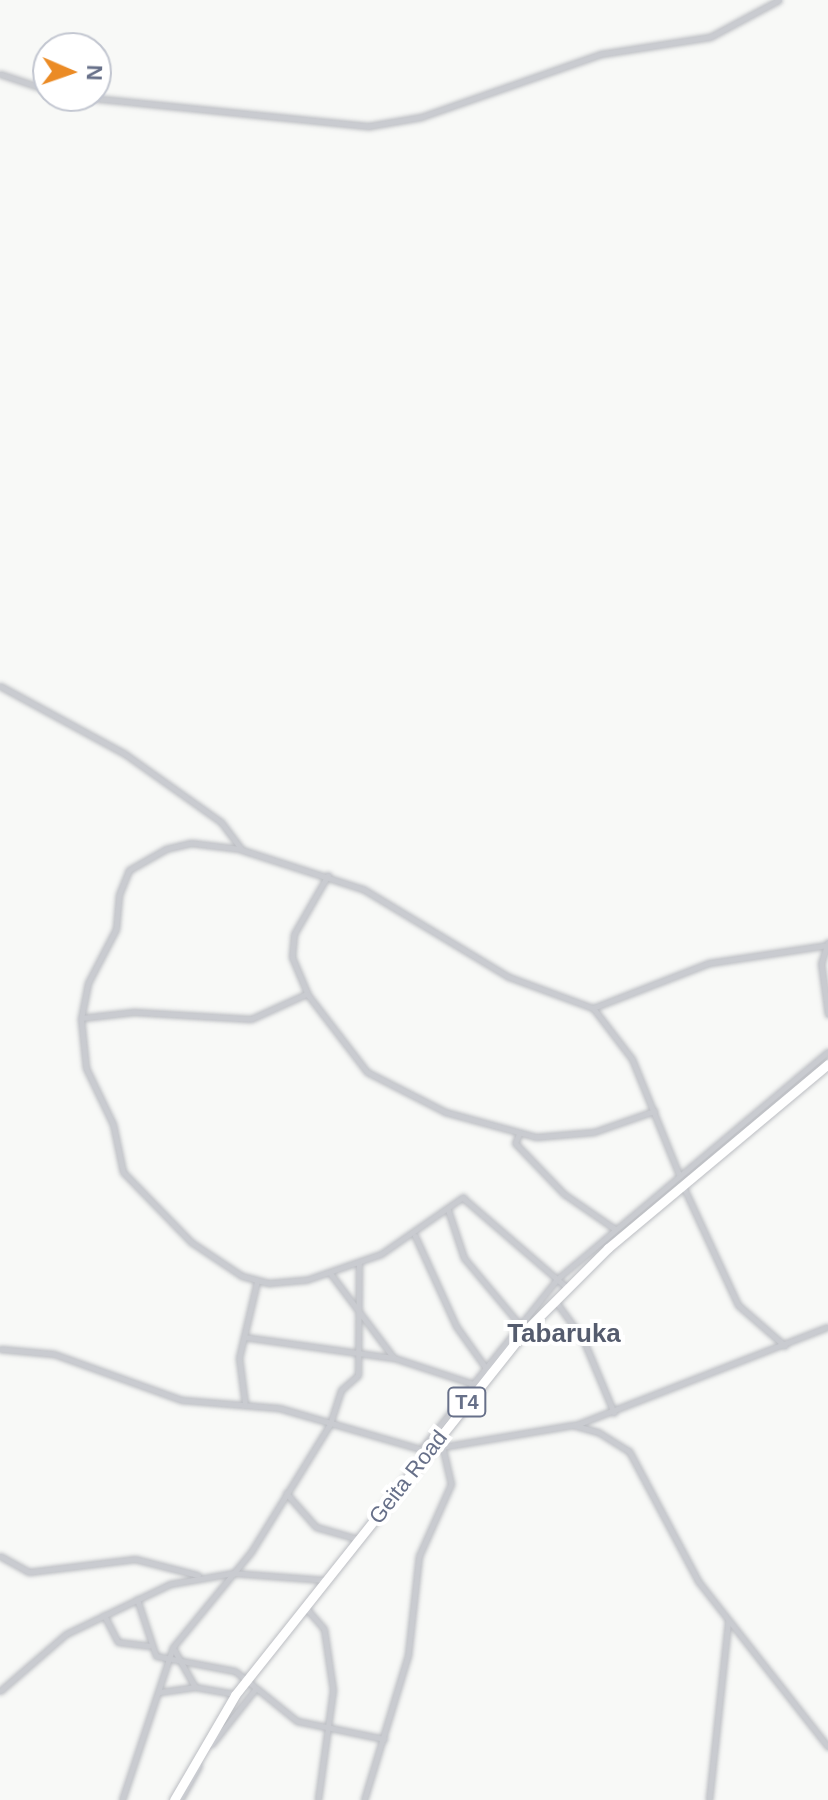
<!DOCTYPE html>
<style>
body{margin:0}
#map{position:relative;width:828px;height:1800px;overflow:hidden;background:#f8f9f7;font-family:Arial,sans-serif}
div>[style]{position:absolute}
.roads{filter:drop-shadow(0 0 2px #bbbdc2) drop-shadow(0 0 2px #bbbdc2)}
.minor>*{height:5px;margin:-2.5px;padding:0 2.5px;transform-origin:2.5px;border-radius:2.5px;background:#c9cbd0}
.highway>*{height:9px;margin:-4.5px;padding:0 4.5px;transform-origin:4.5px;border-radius:4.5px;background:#fff}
span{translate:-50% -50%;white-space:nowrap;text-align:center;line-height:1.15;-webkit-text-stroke:8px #fff;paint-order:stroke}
.shield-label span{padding:2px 6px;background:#fff;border:2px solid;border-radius:6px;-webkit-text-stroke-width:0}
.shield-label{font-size:20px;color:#677089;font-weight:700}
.street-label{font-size:22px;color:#677089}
.quarter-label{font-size:26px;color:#555c6e;font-weight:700}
.north{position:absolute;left:32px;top:32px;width:80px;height:80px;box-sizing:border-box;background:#fff;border:2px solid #c2c6d0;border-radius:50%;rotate:92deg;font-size:22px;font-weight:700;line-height:32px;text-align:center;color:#677089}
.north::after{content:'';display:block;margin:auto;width:28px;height:36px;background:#eb8b25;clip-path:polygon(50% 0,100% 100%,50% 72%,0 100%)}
</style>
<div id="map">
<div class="roads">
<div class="minor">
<i style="left:0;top:74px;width:51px;rotate:18.4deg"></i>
<i style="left:72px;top:96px;width:299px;rotate:5.8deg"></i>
<i style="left:369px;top:126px;width:53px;rotate:-9.8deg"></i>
<i style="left:421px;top:117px;width:191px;rotate:-19.3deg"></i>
<i style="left:601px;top:54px;width:110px;rotate:-8.9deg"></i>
<i style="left:710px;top:37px;width:78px;rotate:-28.2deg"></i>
<i style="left:0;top:686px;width:142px;rotate:28.5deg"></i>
<i style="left:125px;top:754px;width:118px;rotate:35.3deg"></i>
<i style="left:221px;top:822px;width:35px;rotate:53deg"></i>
<i style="left:242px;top:850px;width:127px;rotate:17.9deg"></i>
<i style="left:363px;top:889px;width:170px;rotate:31.1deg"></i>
<i style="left:509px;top:977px;width:90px;rotate:20.3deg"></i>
<i style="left:593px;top:1008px;width:64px;rotate:52.6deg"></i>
<i style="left:632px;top:1059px;width:125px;rotate:67.9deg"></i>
<i style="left:240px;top:849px;width:49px;rotate:-173deg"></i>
<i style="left:191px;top:843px;width:26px;rotate:167deg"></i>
<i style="left:166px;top:849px;width:43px;rotate:150.4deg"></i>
<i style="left:129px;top:870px;width:27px;rotate:112deg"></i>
<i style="left:119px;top:895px;width:34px;rotate:95deg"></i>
<i style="left:116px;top:929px;width:61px;rotate:117.4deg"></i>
<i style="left:88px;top:983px;width:37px;rotate:101deg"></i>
<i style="left:81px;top:1019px;width:49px;rotate:84.2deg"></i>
<i style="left:86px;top:1068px;width:62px;rotate:64.3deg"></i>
<i style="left:113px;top:1124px;width:49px;rotate:78.2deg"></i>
<i style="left:123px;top:1172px;width:98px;rotate:45.8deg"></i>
<i style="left:191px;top:1242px;width:61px;rotate:33.7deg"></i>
<i style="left:242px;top:1276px;width:28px;rotate:15deg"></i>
<i style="left:269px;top:1283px;width:37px;rotate:-5deg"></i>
<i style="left:306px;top:1280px;width:79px;rotate:-19.1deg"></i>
<i style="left:381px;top:1254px;width:100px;rotate:-34.8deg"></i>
<i style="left:328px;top:875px;width:68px;rotate:120deg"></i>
<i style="left:294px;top:934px;width:23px;rotate:95deg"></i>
<i style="left:292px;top:957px;width:41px;rotate:67.2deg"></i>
<i style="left:308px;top:995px;width:97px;rotate:52.5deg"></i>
<i style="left:367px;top:1072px;width:88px;rotate:27.1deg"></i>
<i style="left:445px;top:1112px;width:94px;rotate:15.4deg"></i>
<i style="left:536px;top:1137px;width:58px;rotate:-4.9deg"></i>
<i style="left:594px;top:1132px;width:64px;rotate:-19.3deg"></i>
<i style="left:828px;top:942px;width:22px;rotate:108deg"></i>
<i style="left:821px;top:963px;width:52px;rotate:82.3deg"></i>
<i style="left:593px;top:1008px;width:124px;rotate:-21.2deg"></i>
<i style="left:709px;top:963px;width:120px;rotate:-8.6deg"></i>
<i style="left:81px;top:1018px;width:53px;rotate:-6.5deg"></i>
<i style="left:134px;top:1012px;width:117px;rotate:3.4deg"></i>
<i style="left:251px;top:1019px;width:60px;rotate:-24.4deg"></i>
<i style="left:519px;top:1134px;width:10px;rotate:114deg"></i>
<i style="left:515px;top:1143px;width:71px;rotate:46.1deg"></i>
<i style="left:564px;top:1194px;width:62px;rotate:34.5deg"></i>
<i style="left:683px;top:1186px;width:131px;rotate:65.2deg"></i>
<i style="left:738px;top:1305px;width:62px;rotate:41.1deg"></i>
<i style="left:463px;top:1198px;width:136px;rotate:40.8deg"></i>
<i style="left:448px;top:1210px;width:51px;rotate:71.6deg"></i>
<i style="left:464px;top:1258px;width:87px;rotate:50.1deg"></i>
<i style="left:415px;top:1236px;width:99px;rotate:65.5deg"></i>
<i style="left:456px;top:1326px;width:55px;rotate:54.6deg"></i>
<i style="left:330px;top:1273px;width:105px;rotate:53.1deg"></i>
<i style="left:556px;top:1302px;width:46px;rotate:53.9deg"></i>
<i style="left:583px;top:1339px;width:80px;rotate:67.3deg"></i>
<i style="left:244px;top:1337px;width:151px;rotate:8deg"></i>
<i style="left:394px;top:1358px;width:83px;rotate:18.2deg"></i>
<i style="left:0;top:1349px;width:54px;rotate:5.3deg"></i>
<i style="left:54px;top:1354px;width:136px;rotate:19.8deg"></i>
<i style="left:182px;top:1400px;width:97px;rotate:4.7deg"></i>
<i style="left:279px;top:1408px;width:151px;rotate:16.2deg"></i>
<i style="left:424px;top:1450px;width:151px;rotate:-9.5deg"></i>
<i style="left:573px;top:1425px;width:26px;rotate:16deg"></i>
<i style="left:598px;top:1432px;width:36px;rotate:32deg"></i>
<i style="left:629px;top:1451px;width:147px;rotate:62deg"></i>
<i style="left:698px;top:1581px;width:211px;rotate:51.9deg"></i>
<i style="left:245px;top:1404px;width:46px;rotate:-97.4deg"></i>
<i style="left:239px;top:1358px;width:79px;rotate:-76.8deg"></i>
<i style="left:576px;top:1425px;width:270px;rotate:-21.3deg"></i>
<i style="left:421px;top:1449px;width:218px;rotate:-51.3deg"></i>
<i style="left:557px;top:1279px;width:354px;rotate:-40deg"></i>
<i style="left:286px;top:1493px;width:45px;rotate:48.6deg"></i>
<i style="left:316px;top:1527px;width:44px;rotate:15.9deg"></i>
<i style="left:0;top:1556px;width:33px;rotate:29deg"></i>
<i style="left:29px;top:1572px;width:107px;rotate:-7deg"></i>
<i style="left:135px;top:1559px;width:65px;rotate:14.3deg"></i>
<i style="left:137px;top:1599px;width:60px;rotate:71.6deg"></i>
<i style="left:156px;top:1656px;width:80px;rotate:10.8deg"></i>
<i style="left:235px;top:1671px;width:80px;rotate:38.9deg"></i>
<i style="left:297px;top:1721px;width:89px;rotate:11.7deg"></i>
<i style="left:305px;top:1607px;width:29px;rotate:49deg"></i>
<i style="left:324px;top:1629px;width:62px;rotate:81.6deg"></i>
<i style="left:333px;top:1690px;width:111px;rotate:97.8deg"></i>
<i style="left:104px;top:1615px;width:30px;rotate:63deg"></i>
<i style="left:118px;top:1642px;width:31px;rotate:7deg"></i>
<i style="left:173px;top:1648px;width:45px;rotate:60.6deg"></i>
<i style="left:195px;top:1687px;width:40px;rotate:10deg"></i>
<i style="left:0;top:1691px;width:87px;rotate:-40.8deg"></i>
<i style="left:66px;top:1634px;width:115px;rotate:-25.7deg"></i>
<i style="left:170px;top:1584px;width:64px;rotate:-9.9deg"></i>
<i style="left:233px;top:1573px;width:92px;rotate:4.4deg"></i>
<i style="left:160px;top:1692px;width:34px;rotate:-8deg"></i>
<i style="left:212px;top:1744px;width:71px;rotate:-51.8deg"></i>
<i style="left:122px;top:1800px;width:161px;rotate:-71.6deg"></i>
<i style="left:173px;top:1647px;width:123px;rotate:-50.6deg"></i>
<i style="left:251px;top:1552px;width:150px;rotate:-58.3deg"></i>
<i style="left:330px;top:1424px;width:36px;rotate:-72deg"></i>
<i style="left:341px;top:1390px;width:23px;rotate:-41deg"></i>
<i style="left:358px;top:1375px;width:111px;rotate:-89.5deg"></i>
<i style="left:180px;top:1800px;width:39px;rotate:-61deg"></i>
<i style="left:364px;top:1800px;width:152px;rotate:-73.1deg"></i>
<i style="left:408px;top:1655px;width:100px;rotate:-83.7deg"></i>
<i style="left:419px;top:1556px;width:79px;rotate:-66deg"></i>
<i style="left:451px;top:1484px;width:36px;rotate:-103deg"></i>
<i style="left:709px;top:1800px;width:180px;rotate:-83.9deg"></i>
</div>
<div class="highway">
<i style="left:174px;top:1800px;width:121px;rotate:-59.8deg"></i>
<i style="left:235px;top:1695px;width:465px;rotate:-51.5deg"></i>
<i style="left:525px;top:1331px;width:117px;rotate:-45deg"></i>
<i style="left:608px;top:1248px;width:287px;rotate:-39.9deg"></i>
</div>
</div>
<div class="shield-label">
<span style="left:467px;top:1402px">T4</span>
</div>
<div class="street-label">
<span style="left:408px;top:1477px;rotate:-52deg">Geita Road</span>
</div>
<div class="quarter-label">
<span style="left:564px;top:1334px">Tabaruka</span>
</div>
<div class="north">N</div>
</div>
